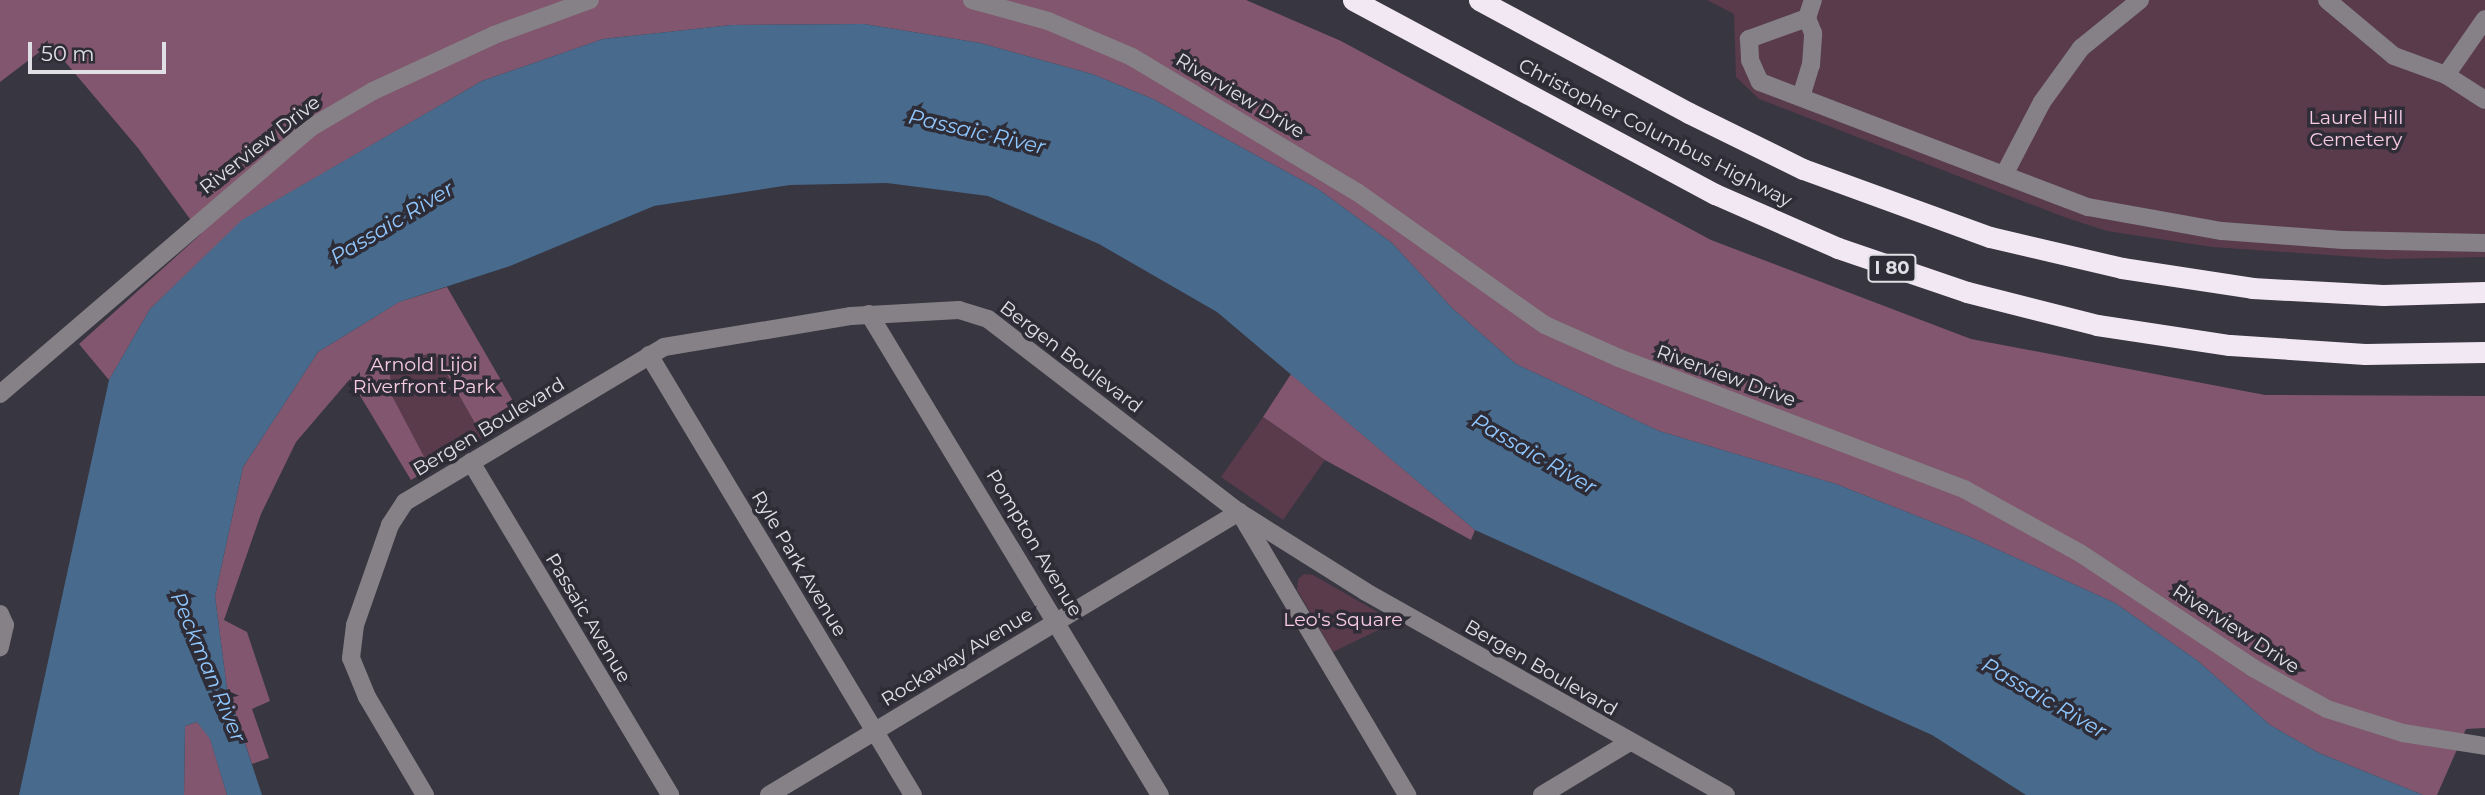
<!DOCTYPE html>
<style>
body{margin:0}
#map{position:relative;width:2485px;height:795px;overflow:hidden;background:#383640;font-family:Montserrat,sans-serif}
div>[style]{position:absolute}
.green>*{inset:0;background:#593b4c}
.forest>*{inset:0;background:#81566e}
.water>*{inset:0;background:#486a8c}
.minor>*{height:18px;margin:-9px;padding:0 9px;transform-origin:9px;border-radius:9px;background:#858186}
.highway>*{height:21px;margin:-10.5px;padding:0 10.5px;transform-origin:10.5px;border-radius:10.5px;background:#f2e8f4}
span{translate:-50% -50%;white-space:nowrap;text-align:center;line-height:1.15;-webkit-text-stroke:7px #2e2c36;paint-order:stroke}
.shield-label span{padding:2px 5px;background:#2e2c36;border:2px solid;border-radius:5px;-webkit-text-stroke-width:0}
.shield-label{font-size:18px;color:#e1dfe6;font-weight:700}
.street-label{font-size:19px;color:#e1dfe6}
.park-label{font-size:19px;color:#f7cbe3}
.water-label{font-size:21px;color:#90c7fe;font-style:italic}
.scale{position:absolute;left:28px;top:42px;width:138px;height:32px;box-sizing:border-box;border:4px solid #e1dfe6;border-top:0;padding-left:9px;font-size:21px;line-height:24px;white-space:nowrap;color:#e1dfe6;-webkit-text-stroke:5px #2e2c36;paint-order:stroke}
</style>
<div id="map">
<div class="green">
<i style="clip-path:polygon(1707px 0,2485px 0,2485px 257px,2386px 259px,2212px 247px,2107px 231px,2064px 217px,1759px 99px,1736px 77px,1734px 14px)"></i>
<i style="clip-path:polygon(447px 287px,521px 415px,411px 480px,330px 345px,399px 302px)"></i>
<i style="clip-path:polygon(1263px 417px,1325px 460px,1283px 520px,1221px 477px)"></i>
<i style="clip-path:polygon(1304px 574px,1313px 575px,1395px 622px,1333px 652px,1297px 590px,1298px 579px)"></i>
</div>
<div class="forest">
<i style="clip-path:polygon(0 0,1246px 0,1341px 41px,1711px 240px,1971px 339px,2265px 395px,2485px 396px,2485px 728px,2466px 729px,2437px 795px,2423px 795px,2319px 753px,2270px 725px,2198px 661px,2115px 603px,1970px 537px,1836px 484px,1659px 431px,1516px 364px,1453px 309px,1392px 243px,1318px 189px,1153px 99px,1092px 74px,980px 43px,864px 24px,732px 25px,603px 39px,482px 81px,243px 220px,150px 309px,109px 380px,79px 344px,201px 234px,138px 148px,50px 44px,0 82px)"></i>
<i style="clip-path:polygon(447px 287px,521px 415px,483px 437px,435px 353px,407px 358px,390px 373px,391px 394px,430px 468px,411px 480px,350px 379px,296px 442px,261px 514px,224px 620px,247px 632px,270px 701px,252px 709px,269px 758px,252px 764px,227px 689px,215px 596px,243px 467px,318px 352px,399px 302px)"></i>
<i style="clip-path:polygon(1291px 374px,1475px 530px,1471px 540px,1325px 460px,1263px 417px)"></i>
<i style="clip-path:polygon(197px 722px,210px 738px,227px 795px,184px 795px,185px 726px)"></i>
</div>
<div class="water">
<i style="clip-path:polygon(864px 24px,980px 43px,1092px 74px,1153px 99px,1318px 189px,1392px 243px,1453px 309px,1516px 364px,1659px 431px,1836px 484px,1970px 537px,2115px 603px,2198px 661px,2270px 725px,2319px 753px,2423px 795px,2026px 795px,1932px 735px,1475px 530px,1217px 312px,1099px 244px,988px 196px,887px 183px,790px 185px,654px 206px,510px 266px,399px 302px,318px 352px,243px 467px,215px 596px,227px 689px,262px 795px,227px 795px,210px 739px,197px 722px,185px 726px,184px 795px,19px 795px,109px 380px,150px 309px,242px 220px,482px 81px,603px 39px,732px 25px)"></i>
</div>
<div class="minor">
<i style="left:972px;top:0;width:79px;rotate:15.4deg"></i>
<i style="left:1048px;top:21px;width:91px;rotate:23.2deg"></i>
<i style="left:1132px;top:57px;width:262px;rotate:31deg"></i>
<i style="left:1357px;top:192px;width:230px;rotate:35.3deg"></i>
<i style="left:1545px;top:325px;width:81px;rotate:24deg"></i>
<i style="left:1619px;top:358px;width:369px;rotate:20.8deg"></i>
<i style="left:1964px;top:489px;width:132px;rotate:28.9deg"></i>
<i style="left:2080px;top:553px;width:208px;rotate:33.6deg"></i>
<i style="left:2253px;top:668px;width:85px;rotate:29deg"></i>
<i style="left:2327px;top:709px;width:80px;rotate:17.5deg"></i>
<i style="left:2403px;top:733px;width:83px;rotate:9deg"></i>
<i style="left:2327px;top:0;width:87px;rotate:39.9deg"></i>
<i style="left:2394px;top:56px;width:55px;rotate:20.1deg"></i>
<i style="left:2446px;top:75px;width:46px;rotate:32.7deg"></i>
<i style="left:1807px;top:18px;width:62px;rotate:160.1deg"></i>
<i style="left:1749px;top:39px;width:21px;rotate:87deg"></i>
<i style="left:1750px;top:60px;width:24px;rotate:66deg"></i>
<i style="left:1760px;top:82px;width:351px;rotate:20.9deg"></i>
<i style="left:2088px;top:207px;width:136px;rotate:10.2deg"></i>
<i style="left:2222px;top:231px;width:121px;rotate:4.3deg"></i>
<i style="left:2343px;top:240px;width:142px;rotate:1.2deg"></i>
<i style="left:2446px;top:75px;width:68px;rotate:-55.1deg"></i>
<i style="left:1801px;top:97px;width:34px;rotate:-73deg"></i>
<i style="left:1811px;top:65px;width:32px;rotate:-86deg"></i>
<i style="left:1813px;top:33px;width:16px;rotate:-112deg"></i>
<i style="left:1807px;top:18px;width:19px;rotate:-72deg"></i>
<i style="left:2004px;top:175px;width:82px;rotate:-62.5deg"></i>
<i style="left:2042px;top:102px;width:67px;rotate:-54.2deg"></i>
<i style="left:2081px;top:48px;width:76px;rotate:-39.1deg"></i>
<i style="left:869px;top:314px;width:562px;rotate:58.83deg"></i>
<i style="left:649px;top:355px;width:513px;rotate:59.04deg"></i>
<i style="left:0;top:394px;width:408px;rotate:-40.6deg"></i>
<i style="left:310px;top:128px;width:73px;rotate:-30.4deg"></i>
<i style="left:373px;top:91px;width:133px;rotate:-24.8deg"></i>
<i style="left:494px;top:35px;width:102px;rotate:-20deg"></i>
<i style="left:471px;top:462px;width:388px;rotate:59.1deg"></i>
<i style="left:1241px;top:515px;width:326px;rotate:59.3deg"></i>
<i style="left:0;top:614px;width:12px;rotate:66deg"></i>
<i style="left:5px;top:625px;width:23px;rotate:103deg"></i>
<i style="left:425px;top:795px;width:114px;rotate:-120.6deg"></i>
<i style="left:367px;top:697px;width:42px;rotate:-112.3deg"></i>
<i style="left:351px;top:658px;width:33px;rotate:-83deg"></i>
<i style="left:355px;top:625px;width:106px;rotate:-70.7deg"></i>
<i style="left:390px;top:525px;width:27px;rotate:-57deg"></i>
<i style="left:405px;top:502px;width:302px;rotate:-30.9deg"></i>
<i style="left:664px;top:347px;width:190px;rotate:-9.4deg"></i>
<i style="left:851px;top:316px;width:108px;rotate:-3.2deg"></i>
<i style="left:959px;top:310px;width:30px;rotate:17deg"></i>
<i style="left:988px;top:319px;width:317px;rotate:37.6deg"></i>
<i style="left:1239px;top:512px;width:150px;rotate:32.2deg"></i>
<i style="left:1366px;top:592px;width:413px;rotate:29.4deg"></i>
<i style="left:769px;top:795px;width:549px;rotate:-31.05deg"></i>
<i style="left:1542px;top:795px;width:100px;rotate:-31.2deg"></i>
</div>
<div class="highway">
<i style="left:1353px;top:0;width:411px;rotate:28.2deg"></i>
<i style="left:1715px;top:194px;width:134px;rotate:23.7deg"></i>
<i style="left:1838px;top:248px;width:136px;rotate:18.8deg"></i>
<i style="left:1967px;top:292px;width:134px;rotate:14.2deg"></i>
<i style="left:2097px;top:325px;width:134px;rotate:8.6deg"></i>
<i style="left:2230px;top:345px;width:135px;rotate:3.8deg"></i>
<i style="left:2365px;top:354px;width:120px;rotate:-1deg"></i>
<i style="left:1479px;top:0;width:238px;rotate:28.3deg"></i>
<i style="left:1689px;top:113px;width:127px;rotate:26.2deg"></i>
<i style="left:1803px;top:169px;width:199px;rotate:20deg"></i>
<i style="left:1990px;top:237px;width:136px;rotate:13.2deg"></i>
<i style="left:2122px;top:268px;width:132px;rotate:8.7deg"></i>
<i style="left:2252px;top:288px;width:131px;rotate:3.1deg"></i>
<i style="left:2383px;top:295px;width:102px;rotate:-1.7deg"></i>
</div>
<div class="shield-label">
<span style="left:1892px;top:268px">I 80</span>
</div>
<div class="street-label">
<span style="left:1240px;top:96px;rotate:31deg">Riverview Drive</span>
<span style="left:1655px;top:133px;rotate:27deg">Christopher Columbus Highway</span>
<span style="left:260px;top:145px;rotate:-38deg">Riverview Drive</span>
<span style="left:1071px;top:357px;rotate:37deg">Bergen Boulevard</span>
<span style="left:1726px;top:376px;rotate:20deg">Riverview Drive</span>
<span style="left:489px;top:427px;rotate:-31deg">Bergen Boulevard</span>
<span style="left:1034px;top:543px;rotate:59deg">Pompton Avenue</span>
<span style="left:799px;top:564px;rotate:59deg">Ryle Park Avenue</span>
<span style="left:588px;top:618px;rotate:59deg">Passaic Avenue</span>
<span style="left:2236px;top:629px;rotate:33deg">Riverview Drive</span>
<span style="left:957px;top:657px;rotate:-31deg">Rockaway Avenue</span>
<span style="left:1541px;top:668px;rotate:30deg">Bergen Boulevard</span>
</div>
<div class="park-label">
<span style="left:2356px;top:129px">Laurel Hill<br>Cemetery</span>
<span style="left:424px;top:376px">Arnold Lijoi<br>Riverfront Park</span>
<span style="left:1343px;top:620px">Leo's Square</span>
</div>
<div class="water-label">
<span style="left:977px;top:132px;rotate:13deg">Passaic River</span>
<span style="left:392px;top:223px;rotate:-31deg">Passaic River</span>
<span style="left:1534px;top:454px;rotate:30deg">Passaic River</span>
<span style="left:208px;top:667px;rotate:67deg">Peckman River</span>
<span style="left:2044px;top:698px;rotate:30deg">Passaic River</span>
</div>
<div class="scale">50 m</div>
</div>
